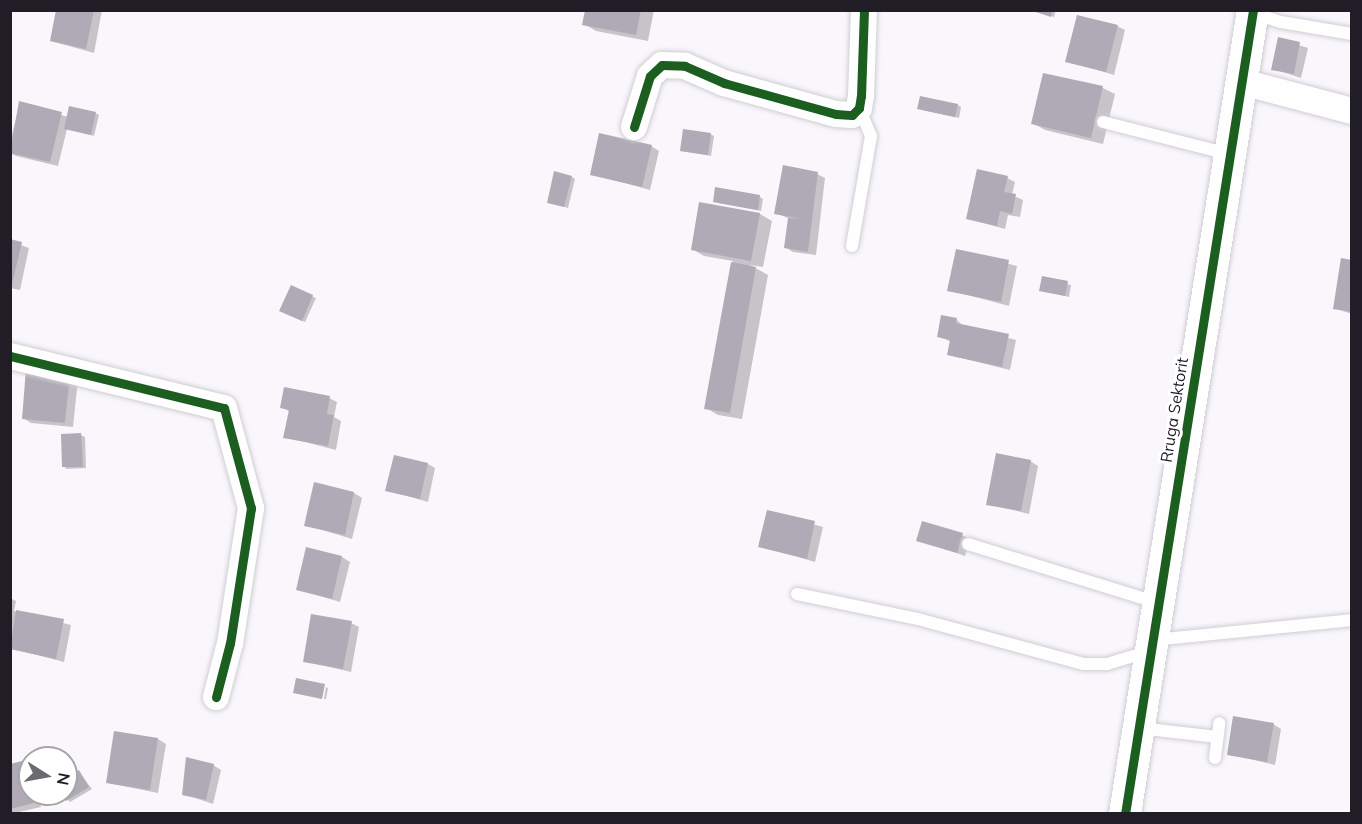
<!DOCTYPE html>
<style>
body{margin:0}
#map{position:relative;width:1362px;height:824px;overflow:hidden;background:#f9f6fc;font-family:Mulish,sans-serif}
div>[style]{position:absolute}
.shadow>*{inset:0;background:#0003}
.building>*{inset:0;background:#afaab5}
.roads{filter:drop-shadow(0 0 2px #d0cdd4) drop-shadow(0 0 2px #d0cdd4)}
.service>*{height:12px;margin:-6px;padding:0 6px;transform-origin:6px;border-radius:6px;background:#fefeff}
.minor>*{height:26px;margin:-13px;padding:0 13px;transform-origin:13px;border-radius:13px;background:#fefeff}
.tertiary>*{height:32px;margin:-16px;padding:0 16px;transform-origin:16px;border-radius:16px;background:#fefeff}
.cycleway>*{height:9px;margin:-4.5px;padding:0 4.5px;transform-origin:4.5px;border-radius:4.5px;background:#1b5e20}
span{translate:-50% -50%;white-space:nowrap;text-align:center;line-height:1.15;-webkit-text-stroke:6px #fff;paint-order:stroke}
.street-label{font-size:16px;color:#211d26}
.frame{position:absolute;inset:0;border:12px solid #211d26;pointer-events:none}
.north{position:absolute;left:18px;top:746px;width:60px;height:60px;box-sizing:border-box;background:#fff;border:2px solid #a6a5a8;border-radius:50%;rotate:101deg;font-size:16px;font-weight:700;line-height:24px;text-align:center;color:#211d26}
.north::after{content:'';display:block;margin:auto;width:21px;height:27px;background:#6d6971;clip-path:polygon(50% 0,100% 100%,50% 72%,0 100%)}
</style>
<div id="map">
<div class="shadow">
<i style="clip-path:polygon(58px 10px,102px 10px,94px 53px,51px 41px)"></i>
<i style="clip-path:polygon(587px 10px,654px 10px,648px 41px,596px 31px,584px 24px)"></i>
<i style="clip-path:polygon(1028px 10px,1056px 10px,1054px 17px)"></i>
<i style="clip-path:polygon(1117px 26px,1125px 30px,1114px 75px,1067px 61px)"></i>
<i style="clip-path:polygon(1279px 39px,1308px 48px,1301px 78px,1273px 69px)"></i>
<i style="clip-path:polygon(1103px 88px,1115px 94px,1103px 144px,1045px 130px,1033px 123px)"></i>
<i style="clip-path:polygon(921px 98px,958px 105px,961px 107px,959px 118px,922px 110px)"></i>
<i style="clip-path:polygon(20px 103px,68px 117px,95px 113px,99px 115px,94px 136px,67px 129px,58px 166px,16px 156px,10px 153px,10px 142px)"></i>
<i style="clip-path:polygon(710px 134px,714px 136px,711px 156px,681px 151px)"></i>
<i style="clip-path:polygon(651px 146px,659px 151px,650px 190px,592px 174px)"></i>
<i style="clip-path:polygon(817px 174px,825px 178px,816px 255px,793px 252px,785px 247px,790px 219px,776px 213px)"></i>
<i style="clip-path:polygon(572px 177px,575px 179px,568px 208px,548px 202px)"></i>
<i style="clip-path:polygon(1007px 178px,1015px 182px,1012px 195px,1023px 200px,1020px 217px,1008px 215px,1005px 229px,968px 219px)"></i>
<i style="clip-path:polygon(716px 189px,760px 197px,763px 199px,761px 211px,718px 203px,714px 201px)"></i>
<i style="clip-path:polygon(700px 203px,760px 214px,772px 221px,763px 267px,750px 265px,768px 275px,742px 419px,718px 415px,706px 408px,733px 261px,704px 256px,692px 249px)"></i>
<i style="clip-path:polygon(10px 241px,29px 248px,20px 290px,10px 288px)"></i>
<i style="clip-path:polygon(957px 251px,1017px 266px,1009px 306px,949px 290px)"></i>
<i style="clip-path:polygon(1352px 261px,1352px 314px,1334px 308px)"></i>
<i style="clip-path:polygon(1043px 278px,1071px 285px,1069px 297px,1041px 290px)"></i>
<i style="clip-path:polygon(292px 287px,316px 298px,305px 322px,284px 313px)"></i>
<i style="clip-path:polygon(956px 319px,963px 326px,1016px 340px,1010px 370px,949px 355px,951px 342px,939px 336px)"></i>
<i style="clip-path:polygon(28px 370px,78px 379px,73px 427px,31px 423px,23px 418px)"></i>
<i style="clip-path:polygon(329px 398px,337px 402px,334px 417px,341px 421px,336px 450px,285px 437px,290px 412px,282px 407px)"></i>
<i style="clip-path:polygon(81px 435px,85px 437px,86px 468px,67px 469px,64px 467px)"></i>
<i style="clip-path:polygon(1030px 461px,1038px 466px,1029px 514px,988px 504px)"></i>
<i style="clip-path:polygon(428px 464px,435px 468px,428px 502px,387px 490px)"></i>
<i style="clip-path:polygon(354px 493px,362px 498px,352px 539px,306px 525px)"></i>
<i style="clip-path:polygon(768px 511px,823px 527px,815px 562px,760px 546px)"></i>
<i style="clip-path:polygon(962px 535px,970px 539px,965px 556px,918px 540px)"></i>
<i style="clip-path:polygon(342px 557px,350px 562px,340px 602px,297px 589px)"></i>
<i style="clip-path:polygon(10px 598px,16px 601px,14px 611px,71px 625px,64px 662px,10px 648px)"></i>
<i style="clip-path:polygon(351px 623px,359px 627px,351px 672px,304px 661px)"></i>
<i style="clip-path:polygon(326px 687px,328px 688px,326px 699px,324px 699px)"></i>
<i style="clip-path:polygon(1273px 724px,1281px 729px,1275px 765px,1229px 754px)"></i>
<i style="clip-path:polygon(158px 739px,166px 744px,158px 793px,108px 783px)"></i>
<i style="clip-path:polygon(22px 762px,30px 767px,30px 794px,38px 794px,41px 807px,10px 814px,10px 765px)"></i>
<i style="clip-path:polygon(213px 765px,221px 770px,213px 804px,183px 794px)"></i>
<i style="clip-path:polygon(79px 772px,92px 789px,70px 802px,63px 794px,66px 780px)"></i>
</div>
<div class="building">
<i style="clip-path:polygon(56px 10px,94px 10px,86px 49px,50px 41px)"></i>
<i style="clip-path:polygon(585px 10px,641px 10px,636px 35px,582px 25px)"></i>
<i style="clip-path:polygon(1030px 10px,1052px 10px,1051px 17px)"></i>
<i style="clip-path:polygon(1077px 15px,1118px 25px,1106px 72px,1065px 62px)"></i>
<i style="clip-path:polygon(1278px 37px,1300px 42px,1294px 74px,1271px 70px)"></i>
<i style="clip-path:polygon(1043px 73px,1103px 86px,1091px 138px,1031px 124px)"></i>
<i style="clip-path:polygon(920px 96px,958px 104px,955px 117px,917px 109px)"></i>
<i style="clip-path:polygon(19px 101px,62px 112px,50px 162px,10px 153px)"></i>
<i style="clip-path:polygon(69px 106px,96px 112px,91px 135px,64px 129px)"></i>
<i style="clip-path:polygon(683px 129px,711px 133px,708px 155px,680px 151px)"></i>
<i style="clip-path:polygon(599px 133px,652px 145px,642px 187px,590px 175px)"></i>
<i style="clip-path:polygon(783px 165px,818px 172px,808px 252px,784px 248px,788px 218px,802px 219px,774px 214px)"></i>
<i style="clip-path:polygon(977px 169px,1008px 176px,1004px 192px,1016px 194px,1012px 214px,1000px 211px,997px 226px,966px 219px)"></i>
<i style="clip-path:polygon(554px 171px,572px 176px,564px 207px,547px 203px)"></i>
<i style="clip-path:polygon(715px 187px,760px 195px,758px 210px,713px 202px)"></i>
<i style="clip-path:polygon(699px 202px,760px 213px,751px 261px,691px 250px)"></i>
<i style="clip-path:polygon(10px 239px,22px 242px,11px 288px,10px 288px)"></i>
<i style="clip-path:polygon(956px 249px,1009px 260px,1001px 302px,947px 291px)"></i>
<i style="clip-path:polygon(1341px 258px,1352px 260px,1352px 312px,1333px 309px)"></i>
<i style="clip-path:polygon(731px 262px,756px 267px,730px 413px,704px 409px)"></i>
<i style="clip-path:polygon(1042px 276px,1068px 281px,1065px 296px,1039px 291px)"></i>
<i style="clip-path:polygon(291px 285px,313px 295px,302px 321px,279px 311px)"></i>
<i style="clip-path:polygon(941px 315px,957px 318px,956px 323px,1009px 334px,1002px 367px,947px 355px,950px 340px,937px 337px)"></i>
<i style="clip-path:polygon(26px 369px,70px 373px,65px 423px,22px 419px)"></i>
<i style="clip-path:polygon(284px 387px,330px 396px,327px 414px,334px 415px,328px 446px,283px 438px,289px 410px,280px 408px)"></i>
<i style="clip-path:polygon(81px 433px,83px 467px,62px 467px,61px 434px)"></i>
<i style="clip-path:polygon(996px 453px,1031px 460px,1021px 511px,986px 505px)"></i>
<i style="clip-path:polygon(394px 455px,428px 463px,420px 499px,385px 491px)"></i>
<i style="clip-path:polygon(314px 482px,354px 492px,345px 535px,304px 526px)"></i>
<i style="clip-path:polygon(767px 510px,815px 521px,807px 559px,758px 547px)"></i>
<i style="clip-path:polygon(922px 521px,963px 533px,957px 553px,916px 541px)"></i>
<i style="clip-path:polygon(306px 547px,342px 556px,332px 599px,296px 590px)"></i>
<i style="clip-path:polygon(16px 610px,64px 619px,56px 659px,10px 649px)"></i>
<i style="clip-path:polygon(311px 614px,352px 621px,343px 669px,303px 662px)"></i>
<i style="clip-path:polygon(296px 678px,325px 684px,322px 699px,293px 693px)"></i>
<i style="clip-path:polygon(1233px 716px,1274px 723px,1267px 762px,1227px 755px)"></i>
<i style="clip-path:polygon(114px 731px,158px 738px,150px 790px,106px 783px)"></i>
<i style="clip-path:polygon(186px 757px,214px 764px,206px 800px,182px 795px)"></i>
<i style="clip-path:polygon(22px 761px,34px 803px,10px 809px,10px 764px)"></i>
<i style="clip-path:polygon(79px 770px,89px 787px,66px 801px,61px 794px,66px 794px,66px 778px)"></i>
</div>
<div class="roads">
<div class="service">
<i style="left:1253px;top:13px;width:29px;rotate:18deg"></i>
<i style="left:1281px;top:22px;width:72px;rotate:9.6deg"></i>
<i style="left:1103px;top:122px;width:130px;rotate:14.3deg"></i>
<i style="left:852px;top:246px;width:112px;rotate:-80.2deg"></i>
<i style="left:871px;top:136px;width:30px;rotate:-113deg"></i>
<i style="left:968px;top:544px;width:200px;rotate:17.2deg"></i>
<i style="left:797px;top:594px;width:124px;rotate:11.7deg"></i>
<i style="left:918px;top:619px;width:172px;rotate:15.2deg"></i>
<i style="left:1084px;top:664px;width:23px"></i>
<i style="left:1107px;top:664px;width:45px;rotate:-16.8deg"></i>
<i style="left:1153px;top:640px;width:200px;rotate:-5.7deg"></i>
<i style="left:1139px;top:728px;width:79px;rotate:6.6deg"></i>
<i style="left:1215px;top:758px;width:35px;rotate:-83deg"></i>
</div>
<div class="minor">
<i style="left:1242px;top:82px;width:114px;rotate:14.8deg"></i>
<i style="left:634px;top:127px;width:53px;rotate:-72.6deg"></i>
<i style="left:650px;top:76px;width:16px;rotate:-43deg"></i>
<i style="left:662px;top:65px;width:23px;rotate:2deg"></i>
<i style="left:685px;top:66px;width:43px;rotate:23.6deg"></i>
<i style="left:724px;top:83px;width:116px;rotate:15.5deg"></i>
<i style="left:836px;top:114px;width:16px;rotate:4deg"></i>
<i style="left:852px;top:115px;width:10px;rotate:-45deg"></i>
<i style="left:859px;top:108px;width:12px;rotate:-81deg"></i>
<i style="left:861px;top:96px;width:86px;rotate:-88deg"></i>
<i style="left:10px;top:356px;width:220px;rotate:13.7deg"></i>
<i style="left:224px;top:408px;width:104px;rotate:74.9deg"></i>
<i style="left:251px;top:508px;width:137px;rotate:98.8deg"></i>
<i style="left:230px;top:643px;width:56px;rotate:104.5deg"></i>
</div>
<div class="tertiary">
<i style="left:1125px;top:814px;width:814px;rotate:-80.95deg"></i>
</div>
</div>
<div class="cycleway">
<i style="left:634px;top:127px;width:53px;rotate:-72.6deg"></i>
<i style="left:650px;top:76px;width:16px;rotate:-43deg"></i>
<i style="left:662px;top:65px;width:23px;rotate:2deg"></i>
<i style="left:685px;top:66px;width:43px;rotate:23.6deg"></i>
<i style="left:724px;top:83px;width:116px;rotate:15.5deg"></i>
<i style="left:836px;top:114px;width:16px;rotate:4deg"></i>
<i style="left:852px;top:115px;width:10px;rotate:-45deg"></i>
<i style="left:859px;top:108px;width:12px;rotate:-81deg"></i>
<i style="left:861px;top:96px;width:86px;rotate:-88deg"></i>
<i style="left:10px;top:356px;width:220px;rotate:13.7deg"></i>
<i style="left:224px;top:408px;width:104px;rotate:74.9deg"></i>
<i style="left:251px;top:508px;width:137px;rotate:98.8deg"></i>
<i style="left:230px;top:643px;width:56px;rotate:104.5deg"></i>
<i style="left:1125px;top:814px;width:814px;rotate:-80.95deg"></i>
</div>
<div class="street-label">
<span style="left:1174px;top:410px;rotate:-81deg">Rruga Sektorit</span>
</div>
<div class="frame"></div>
<div class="north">N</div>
</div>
